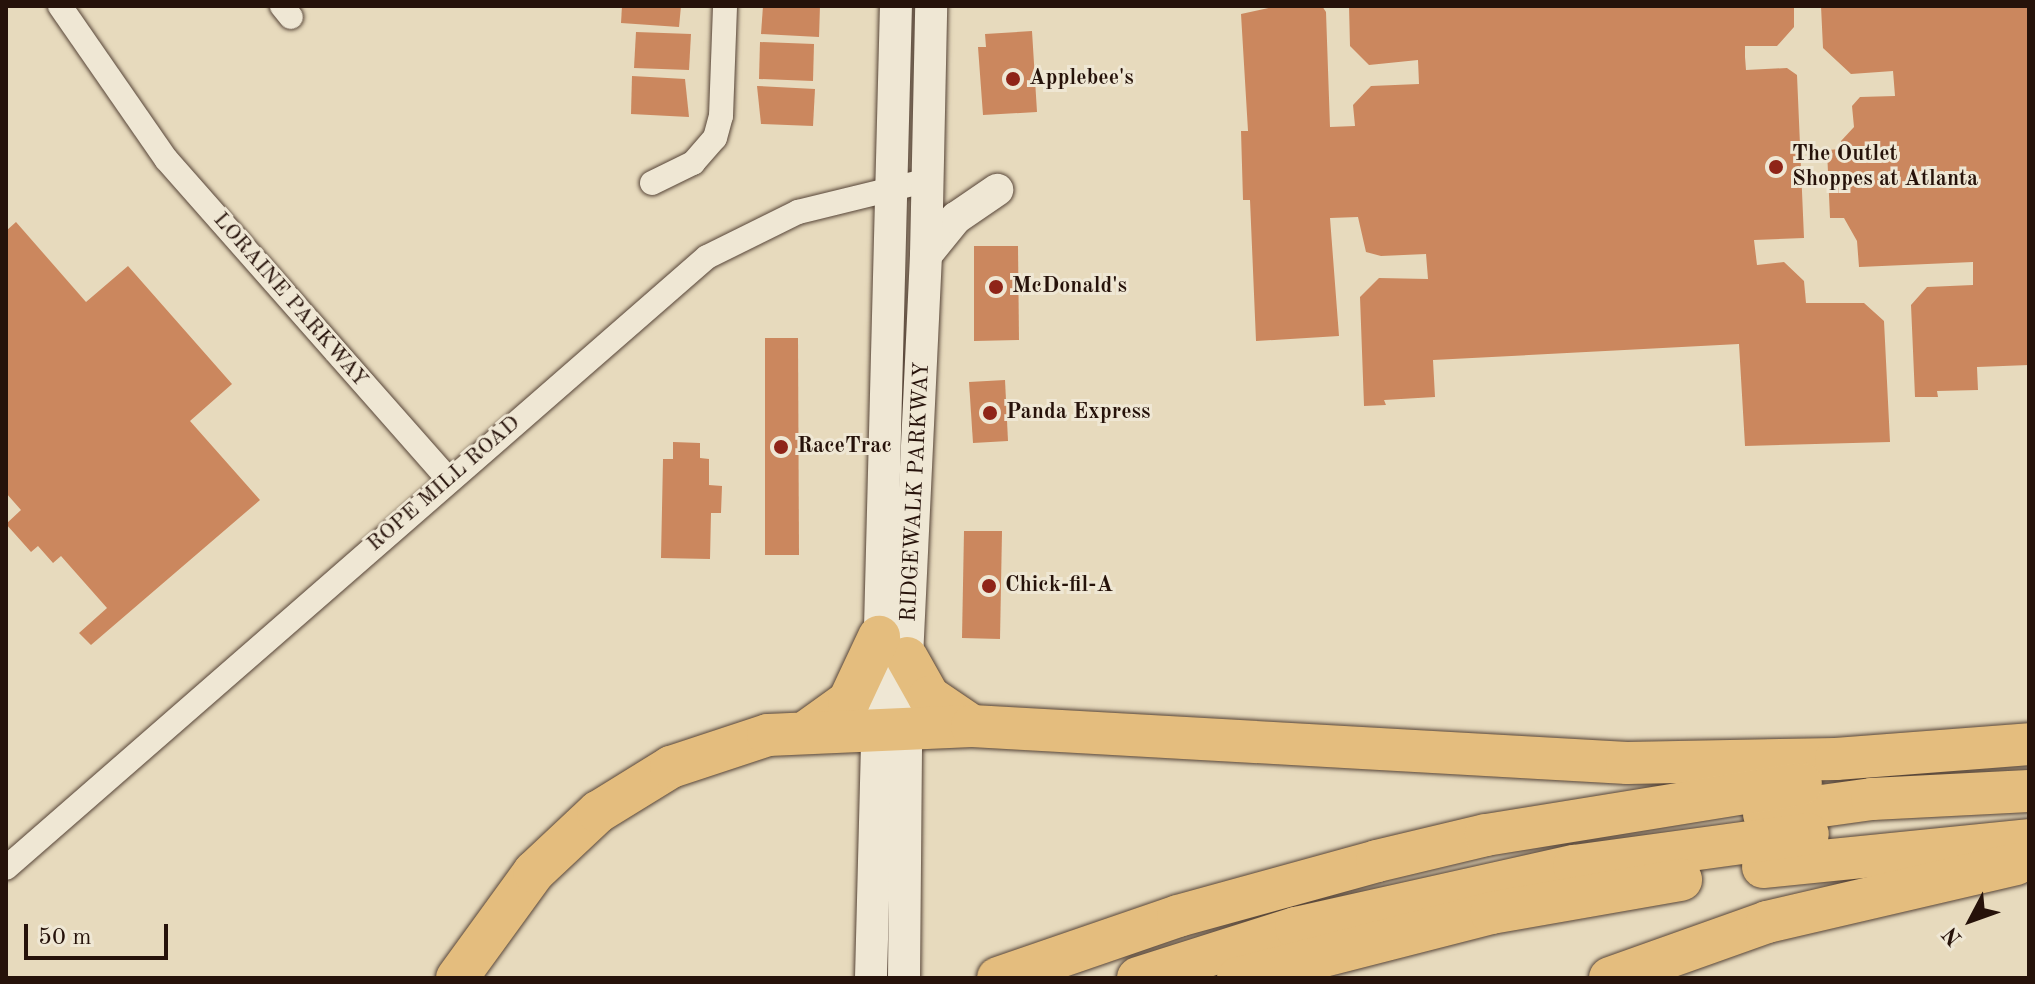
<!DOCTYPE html>
<style>
body{margin:0}
#map{position:relative;width:2035px;height:984px;overflow:hidden;background:#e7dabd;font-family:"Old Standard TT",serif}
div>[style]{position:absolute}
.building>*{inset:0;background:#cb875e}
.roads{filter:drop-shadow(0 0 2px #564437) drop-shadow(0 0 2px #564437)}
.minor>*{height:24px;margin:-12px;padding:0 12px;transform-origin:12px;border-radius:12px;background:#efe7d4}
.secondary>*{height:32px;margin:-16px;padding:0 16px;transform-origin:16px;border-radius:16px;background:#efe7d4}
.motorway>*{height:42px;margin:-21px;padding:0 21px;transform-origin:21px;border-radius:21px;background:#e4bd7e}
.dots>*{width:22px;height:22px;translate:-50% -50%;box-sizing:border-box;border:4px solid #efe7d4;border-radius:50%}
span{translate:-50% -50%;white-space:nowrap;text-align:center;line-height:1.15;-webkit-text-stroke:6px #efe7d4;paint-order:stroke}
.poi-label{font-size:22px;color:#26120a;font-weight:700}
.left{translate:0 -50%;text-align:left}
.street-label{font-size:22px;color:#26120a}
.frame{position:absolute;inset:0;border:8px solid #26120a;pointer-events:none}
.north{position:absolute;left:1931px;top:880px;width:80px;height:80px;-webkit-text-stroke:6px #efe7d4;paint-order:stroke;rotate:229deg;font-size:22px;font-weight:700;line-height:32px;text-align:center;color:#26120a}
.north::after{content:'';display:block;margin:auto;width:28px;height:36px;background:#26120a;clip-path:polygon(50% 0,100% 100%,50% 72%,0 100%)}
.scale{position:absolute;left:24px;top:924px;width:144px;height:36px;box-sizing:border-box;border:4px solid #26120a;border-top:0;padding-left:10px;font-size:24px;line-height:28px;white-space:nowrap;color:#26120a;-webkit-text-stroke:6px #efe7d4;paint-order:stroke}
</style>
<div id="map">
<div class="building">
<i style="clip-path:polygon(622px 6px,681px 6px,679px 27px,621px 23px)"></i>
<i style="clip-path:polygon(763px 6px,820px 6px,819px 37px,761px 34px)"></i>
<i style="clip-path:polygon(1278px 6px,1322px 6px,1326px 12px,1330px 127px,1355px 126px,1353px 105px,1371px 86px,1419px 84px,1418px 60px,1369px 65px,1350px 46px,1349px 6px,1794px 6px,1794px 27px,1777px 46px,1745px 46px,1745px 57px,1746px 70px,1787px 68px,1797px 75px,1804px 238px,1754px 240px,1757px 265px,1784px 262px,1804px 281px,1806px 303px,1864px 303px,1884px 321px,1890px 442px,1745px 446px,1739px 344px,1433px 360px,1435px 397px,1384px 400px,1386px 405px,1364px 406px,1360px 297px,1379px 278px,1428px 279px,1426px 254px,1381px 256px,1366px 252px,1358px 217px,1330px 218px,1339px 336px,1256px 341px,1250px 200px,1243px 200px,1241px 131px,1248px 131px,1241px 14px)"></i>
<i style="clip-path:polygon(1821px 6px,2029px 6px,2029px 365px,1977px 367px,1978px 390px,1937px 391px,1938px 397px,1915px 397px,1911px 305px,1927px 287px,1973px 285px,1973px 262px,1859px 267px,1857px 241px,1844px 218px,1830px 218px,1827px 150px,1841px 149px,1841px 141px,1854px 127px,1852px 106px,1860px 97px,1895px 96px,1893px 71px,1851px 74px,1823px 48px)"></i>
<i style="clip-path:polygon(1032px 31px,1037px 112px,983px 115px,978px 47px,986px 47px,985px 34px)"></i>
<i style="clip-path:polygon(636px 32px,691px 34px,689px 70px,634px 68px)"></i>
<i style="clip-path:polygon(760px 42px,814px 44px,813px 81px,759px 79px)"></i>
<i style="clip-path:polygon(632px 76px,685px 79px,689px 117px,631px 114px)"></i>
<i style="clip-path:polygon(757px 86px,815px 89px,813px 126px,761px 124px)"></i>
<i style="clip-path:polygon(16px 222px,86px 302px,128px 266px,232px 384px,190px 421px,260px 500px,91px 645px,79px 633px,107px 608px,61px 556px,53px 563px,38px 546px,31px 552px,6px 524px,21px 510px,6px 493px,6px 231px)"></i>
<i style="clip-path:polygon(974px 246px,1018px 246px,1019px 340px,974px 341px)"></i>
<i style="clip-path:polygon(765px 338px,798px 338px,799px 555px,765px 555px)"></i>
<i style="clip-path:polygon(1005px 380px,1008px 441px,973px 443px,969px 382px)"></i>
<i style="clip-path:polygon(673px 442px,700px 443px,700px 458px,709px 459px,709px 485px,722px 486px,721px 513px,711px 513px,710px 559px,661px 558px,663px 459px,673px 459px)"></i>
<i style="clip-path:polygon(964px 531px,1002px 531px,1000px 639px,962px 638px)"></i>
</div>
<div class="roads">
<div class="minor">
<i style="left:60px;top:6px;width:186px;rotate:55.3deg"></i>
<i style="left:166px;top:159px;width:428px;rotate:48.6deg"></i>
<i style="left:282px;top:6px;width:14px;rotate:51deg"></i>
<i style="left:652px;top:183px;width:46px;rotate:-26deg"></i>
<i style="left:693px;top:163px;width:33px;rotate:-49deg"></i>
<i style="left:715px;top:138px;width:23px;rotate:-75deg"></i>
<i style="left:721px;top:116px;width:110px;rotate:-87.9deg"></i>
<i style="left:6px;top:868px;width:930px;rotate:-41.08deg"></i>
<i style="left:707px;top:257px;width:102px;rotate:-26.3deg"></i>
<i style="left:798px;top:212px;width:134px;rotate:-13.8deg"></i>
</div>
<div class="secondary">
<i style="left:926px;top:255px;width:48px;rotate:-51deg"></i>
<i style="left:956px;top:218px;width:50px;rotate:-34.3deg"></i>
<i style="left:871px;top:978px;width:972px;rotate:-88.53deg"></i>
<i style="left:904px;top:978px;width:320px;rotate:-89.5deg"></i>
<i style="left:907px;top:658px;width:403px;rotate:-87.3deg"></i>
<i style="left:926px;top:255px;width:249px;rotate:-88.8deg"></i>
</div>
<div class="motorway">
<i style="left:907px;top:658px;width:45px;rotate:60.6deg"></i>
<i style="left:929px;top:697px;width:52px;rotate:34deg"></i>
<i style="left:810px;top:729px;width:48px;rotate:-35.7deg"></i>
<i style="left:849px;top:701px;width:71px;rotate:-64.9deg"></i>
<i style="left:1764px;top:814px;width:109px;rotate:-7.9deg"></i>
<i style="left:1872px;top:799px;width:157px;rotate:-2.9deg"></i>
<i style="left:1763px;top:867px;width:267px;rotate:-5.8deg"></i>
<i style="left:457px;top:978px;width:131px;rotate:-54deg"></i>
<i style="left:534px;top:872px;width:88px;rotate:-43.2deg"></i>
<i style="left:598px;top:812px;width:86px;rotate:-31.7deg"></i>
<i style="left:671px;top:767px;width:102px;rotate:-18.3deg"></i>
<i style="left:768px;top:735px;width:204px;rotate:-2.5deg"></i>
<i style="left:972px;top:726px;width:656px;rotate:3.23deg"></i>
<i style="left:1627px;top:763px;width:209px;rotate:-1.1deg"></i>
<i style="left:1836px;top:759px;width:194px;rotate:-4.4deg"></i>
<i style="left:998px;top:978px;width:190px;rotate:-19deg"></i>
<i style="left:1178px;top:916px;width:206px;rotate:-15.4deg"></i>
<i style="left:1377px;top:861px;width:112px;rotate:-13.4deg"></i>
<i style="left:1486px;top:835px;width:319px;rotate:-9.2deg"></i>
<i style="left:1138px;top:978px;width:166px;rotate:-17.6deg"></i>
<i style="left:1296px;top:928px;width:285px;rotate:-12.6deg"></i>
<i style="left:1574px;top:866px;width:236px;rotate:-7.8deg"></i>
<i style="left:1238px;top:978px;width:261px;rotate:-14.4deg"></i>
<i style="left:1491px;top:913px;width:193px;rotate:-9.9deg"></i>
<i style="left:1610px;top:978px;width:167px;rotate:-19.6deg"></i>
<i style="left:1767px;top:922px;width:256px;rotate:-13.1deg"></i>
</div>
</div>
<div class="dots">
<i style="left:1013px;top:79px;background:#8f2418"></i>
<i style="left:1776px;top:167px;background:#8f2418"></i>
<i style="left:996px;top:287px;background:#8f2418"></i>
<i style="left:990px;top:413px;background:#8f2418"></i>
<i style="left:781px;top:447px;background:#8f2418"></i>
<i style="left:989px;top:586px;background:#8f2418"></i>
</div>
<div class="poi-label">
<span class="left" style="left:1029px;top:79px">Applebee's</span>
<span class="left" style="left:1792px;top:167px">The Outlet<br>Shoppes at Atlanta</span>
<span class="left" style="left:1012px;top:287px">McDonald's</span>
<span class="left" style="left:1006px;top:413px">Panda Express</span>
<span class="left" style="left:797px;top:447px">RaceTrac</span>
<span class="left" style="left:1005px;top:586px">Chick-fil-A</span>
</div>
<div class="street-label">
<span style="left:290px;top:300px;rotate:49deg">LORAINE PARKWAY</span>
<span style="left:444px;top:484px;rotate:-41deg">ROPE MILL ROAD</span>
<span style="left:916px;top:492px;rotate:-87deg">RIDGEWALK PARKWAY</span>
</div>
<div class="frame"></div>
<div class="north">N</div>
<div class="scale">50 m</div>
</div>
